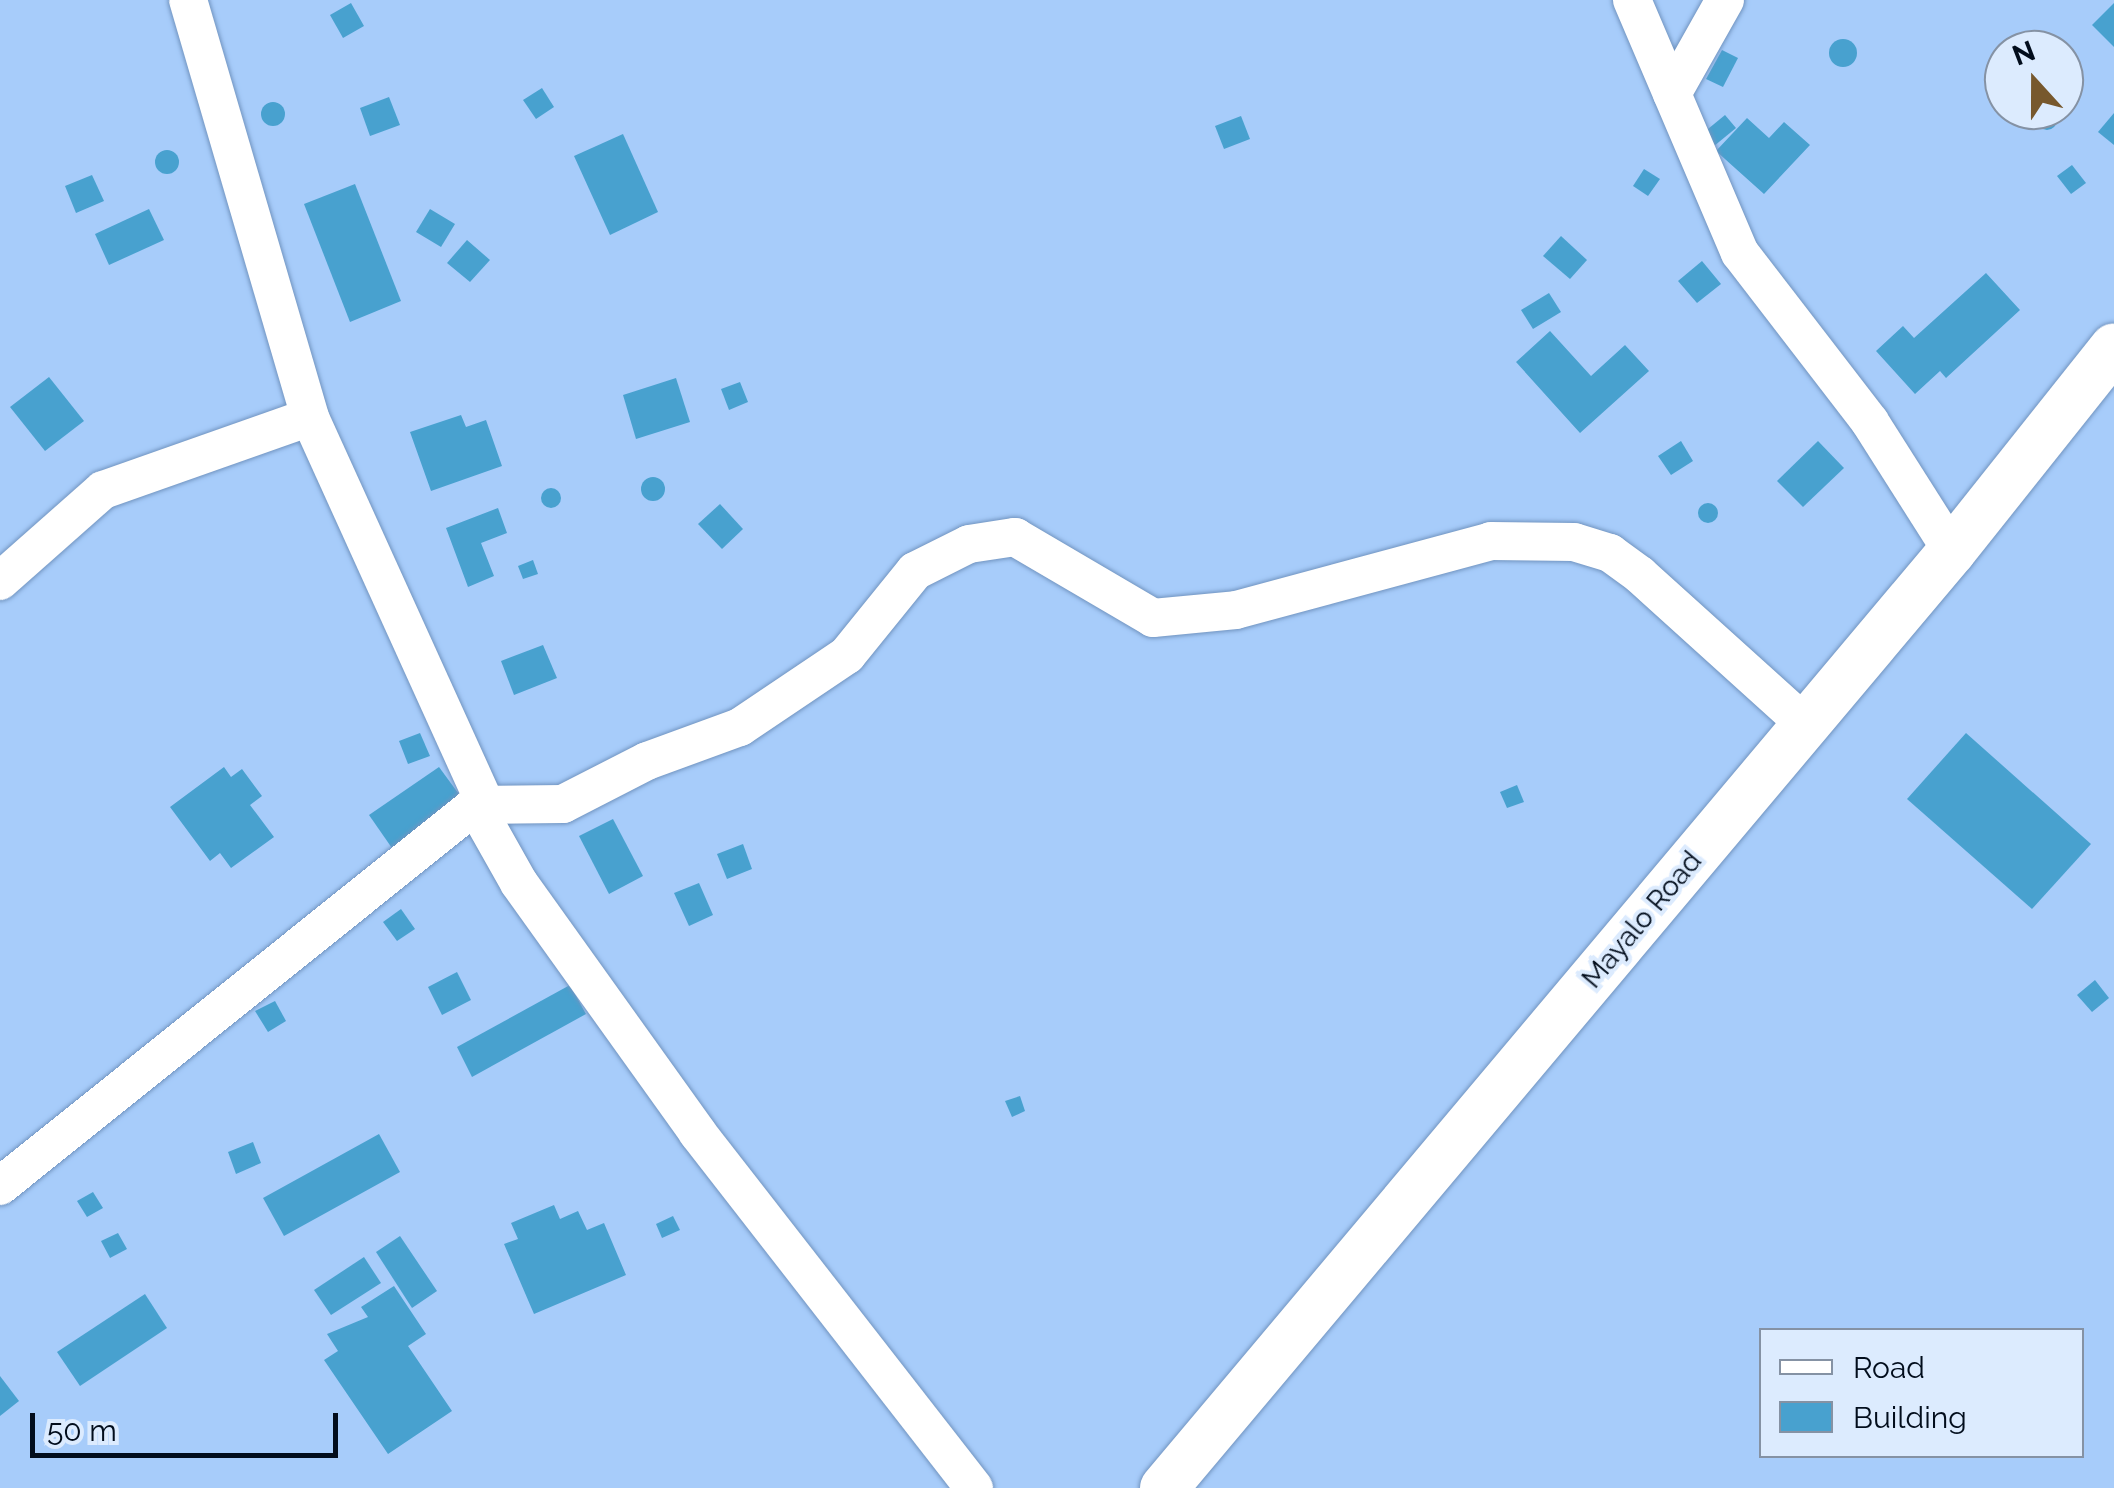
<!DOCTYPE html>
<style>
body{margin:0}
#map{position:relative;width:2114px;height:1488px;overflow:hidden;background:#a7ccfa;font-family:Raleway,sans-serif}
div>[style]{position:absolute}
.building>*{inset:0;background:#48a1cf}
.round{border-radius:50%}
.roads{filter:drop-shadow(0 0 2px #7194c0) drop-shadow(0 0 2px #7194c0)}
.minor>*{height:38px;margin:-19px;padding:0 19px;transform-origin:19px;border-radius:19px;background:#fff}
.tertiary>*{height:48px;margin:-24px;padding:0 24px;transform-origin:24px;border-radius:24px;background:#fff}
span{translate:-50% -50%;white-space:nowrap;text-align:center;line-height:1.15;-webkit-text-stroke:8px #dcebfe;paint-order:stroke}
.street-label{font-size:28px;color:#020d1c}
.legend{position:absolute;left:1759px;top:1328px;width:325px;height:130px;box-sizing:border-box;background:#dcebfe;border:2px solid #8592a4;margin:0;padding:12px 18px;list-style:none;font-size:30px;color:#020d1c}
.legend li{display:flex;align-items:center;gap:20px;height:50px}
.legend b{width:50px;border:2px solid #8592a4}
.north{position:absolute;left:1984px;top:30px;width:100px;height:100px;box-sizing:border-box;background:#dcebfe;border:2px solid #8592a4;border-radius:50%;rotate:339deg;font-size:28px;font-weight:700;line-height:40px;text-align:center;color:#020d1c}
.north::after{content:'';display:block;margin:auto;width:35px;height:45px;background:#77582d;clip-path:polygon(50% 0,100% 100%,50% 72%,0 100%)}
.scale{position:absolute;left:30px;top:1413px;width:308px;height:45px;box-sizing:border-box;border:5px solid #020d1c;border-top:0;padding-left:12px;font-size:30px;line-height:35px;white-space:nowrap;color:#020d1c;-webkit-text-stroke:8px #dcebfe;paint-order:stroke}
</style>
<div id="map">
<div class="building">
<i style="clip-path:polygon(351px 3px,364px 26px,343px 38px,330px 15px)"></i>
<i style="clip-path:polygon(2114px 3px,2114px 47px,2092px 25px)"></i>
<i class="round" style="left:1829px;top:39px;width:28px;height:28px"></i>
<i style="clip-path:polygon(1722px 50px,1738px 58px,1723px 87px,1706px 79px)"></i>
<i style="clip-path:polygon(542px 88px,554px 107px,536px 119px,523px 100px)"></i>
<i style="clip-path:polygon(389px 97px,400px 125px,370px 136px,360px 108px)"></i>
<i class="round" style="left:261px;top:102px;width:24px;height:24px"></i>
<i class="round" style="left:2037px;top:110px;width:20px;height:20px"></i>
<i style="clip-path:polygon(2114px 113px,2114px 145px,2098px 132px)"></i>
<i style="clip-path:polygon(1725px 115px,1736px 128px,1708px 151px,1697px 138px)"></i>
<i style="clip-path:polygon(1241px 116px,1250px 139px,1224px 149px,1215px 126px)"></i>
<i style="clip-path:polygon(1747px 118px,1769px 138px,1784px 122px,1810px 145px,1764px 194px,1716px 151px)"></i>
<i style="clip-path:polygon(623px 134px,658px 212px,610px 235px,574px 156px)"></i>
<i class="round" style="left:155px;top:150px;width:24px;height:24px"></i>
<i style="clip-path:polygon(2072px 165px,2086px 183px,2071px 194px,2057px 176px)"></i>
<i style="clip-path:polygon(1644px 169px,1660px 179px,1648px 196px,1633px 186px)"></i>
<i style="clip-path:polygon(92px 175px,104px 201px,76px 213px,65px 186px)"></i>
<i style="clip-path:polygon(355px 184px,401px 301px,350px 322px,304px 204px)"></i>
<i style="clip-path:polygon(149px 209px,164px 240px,109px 265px,95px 234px)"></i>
<i style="clip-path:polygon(430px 209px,455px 224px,441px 247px,416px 232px)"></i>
<i style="clip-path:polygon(1561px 236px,1587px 260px,1570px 279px,1543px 256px)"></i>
<i style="clip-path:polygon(467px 240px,490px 260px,470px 282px,447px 263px)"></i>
<i style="clip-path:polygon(1702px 261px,1721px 284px,1697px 303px,1678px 281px)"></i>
<i style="clip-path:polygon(1986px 273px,2020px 310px,1946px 378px,1940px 371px,1915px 394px,1876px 351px,1903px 326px,1914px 338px)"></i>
<i style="clip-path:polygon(1549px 293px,1561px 312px,1533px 329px,1521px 310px)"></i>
<i style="clip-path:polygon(1550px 331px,1591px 376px,1625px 345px,1649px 371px,1580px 433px,1516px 362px)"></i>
<i style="clip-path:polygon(49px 377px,84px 421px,45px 451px,10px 407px)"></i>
<i style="clip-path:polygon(676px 378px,690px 422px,636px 439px,623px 395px)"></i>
<i style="clip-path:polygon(740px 382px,748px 402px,729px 410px,721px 389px)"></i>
<i style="clip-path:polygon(461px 415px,466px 427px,486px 420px,502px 466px,431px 491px,410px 432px)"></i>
<i style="clip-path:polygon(1681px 441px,1693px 461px,1671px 475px,1658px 456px)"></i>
<i style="clip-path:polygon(1818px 441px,1844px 468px,1803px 507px,1777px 481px)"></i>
<i class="round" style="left:641px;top:477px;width:24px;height:24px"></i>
<i class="round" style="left:541px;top:488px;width:20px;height:20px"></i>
<i class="round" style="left:1698px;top:503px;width:20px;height:20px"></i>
<i style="clip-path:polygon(720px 504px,743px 529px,722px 549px,698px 524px)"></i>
<i style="clip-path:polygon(498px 508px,507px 533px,481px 543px,494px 576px,468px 587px,446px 528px)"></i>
<i style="clip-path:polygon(533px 560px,538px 574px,523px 579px,518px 566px)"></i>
<i style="clip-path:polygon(543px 645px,557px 678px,514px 695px,501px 661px)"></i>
<i style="clip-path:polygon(420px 733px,430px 756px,408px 764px,399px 741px)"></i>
<i style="clip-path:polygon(1966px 733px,2091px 844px,2032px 909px,1907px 799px)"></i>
<i style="clip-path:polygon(224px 767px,231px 777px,242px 769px,262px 796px,250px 805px,274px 837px,231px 868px,220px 853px,210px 861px,170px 807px)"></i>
<i style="clip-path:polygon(439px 767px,464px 801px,394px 851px,369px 815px)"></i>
<i style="clip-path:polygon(1517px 785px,1524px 802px,1507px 808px,1500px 792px)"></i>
<i style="clip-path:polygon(613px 819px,643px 876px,609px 894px,579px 836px)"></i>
<i style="clip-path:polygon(743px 844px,752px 869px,727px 879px,717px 854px)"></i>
<i style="clip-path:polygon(699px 883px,713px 915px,689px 926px,674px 893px)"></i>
<i style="clip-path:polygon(401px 909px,415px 929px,397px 941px,383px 922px)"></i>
<i style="clip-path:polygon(457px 972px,471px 1000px,442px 1015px,428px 987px)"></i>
<i style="clip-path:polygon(2095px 980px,2109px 998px,2092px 1012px,2077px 995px)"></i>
<i style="clip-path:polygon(570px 985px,586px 1014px,472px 1077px,457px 1047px)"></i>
<i style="clip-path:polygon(275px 1001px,286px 1021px,268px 1032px,255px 1011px)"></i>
<i style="clip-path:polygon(1020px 1096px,1025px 1111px,1012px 1117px,1005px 1101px)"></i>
<i style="clip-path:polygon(379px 1134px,400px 1172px,284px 1236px,263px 1198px)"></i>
<i style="clip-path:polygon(253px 1142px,261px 1163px,236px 1174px,228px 1152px)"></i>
<i style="clip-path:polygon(93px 1192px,103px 1208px,87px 1217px,77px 1201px)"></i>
<i style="clip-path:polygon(554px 1205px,560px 1219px,578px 1211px,587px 1230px,604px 1223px,626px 1275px,534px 1314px,504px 1244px,518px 1239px,511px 1223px)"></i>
<i style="clip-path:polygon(673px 1216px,680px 1230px,662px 1238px,656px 1224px)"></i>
<i style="clip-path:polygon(118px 1233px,127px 1249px,110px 1258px,101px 1241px)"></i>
<i style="clip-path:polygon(400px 1236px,437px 1291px,412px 1308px,376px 1252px)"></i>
<i style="clip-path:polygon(364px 1257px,381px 1283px,331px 1315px,314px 1290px)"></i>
<i style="clip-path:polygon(394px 1286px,426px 1334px,408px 1346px,452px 1411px,388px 1454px,324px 1360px,338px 1351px,327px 1334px,368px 1317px,361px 1307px)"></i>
<i style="clip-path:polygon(145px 1294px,167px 1328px,80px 1386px,57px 1352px)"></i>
<i style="clip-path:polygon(0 1376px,19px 1401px,0 1416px)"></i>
</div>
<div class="roads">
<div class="minor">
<i style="left:1632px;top:0;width:275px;rotate:66.9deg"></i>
<i style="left:1740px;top:253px;width:213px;rotate:52.4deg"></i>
<i style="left:1870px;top:422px;width:153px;rotate:57.6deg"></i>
<i style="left:1672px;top:94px;width:108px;rotate:-60.6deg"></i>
<i style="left:0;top:581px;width:137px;rotate:-41.5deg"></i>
<i style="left:103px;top:490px;width:219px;rotate:-19.4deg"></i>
<i style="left:0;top:1186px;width:619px;rotate:-38.7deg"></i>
<i style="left:483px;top:799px;width:419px;rotate:-114.4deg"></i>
<i style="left:310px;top:417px;width:434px;rotate:-106.3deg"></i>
<i style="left:974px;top:1488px;width:450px;rotate:-127.9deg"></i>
<i style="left:698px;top:1133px;width:307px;rotate:-125.6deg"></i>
<i style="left:519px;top:883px;width:90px;rotate:-119.4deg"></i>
<i style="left:475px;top:805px;width:88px;rotate:-0.7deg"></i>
<i style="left:563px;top:804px;width:94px;rotate:-27.1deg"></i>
<i style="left:647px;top:761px;width:99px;rotate:-20.1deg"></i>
<i style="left:740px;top:727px;width:129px;rotate:-33.9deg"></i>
<i style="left:847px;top:655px;width:108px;rotate:-51deg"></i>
<i style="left:915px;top:571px;width:60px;rotate:-26.6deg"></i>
<i style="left:969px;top:544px;width:47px;rotate:-8.7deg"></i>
<i style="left:1015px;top:537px;width:160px;rotate:30.4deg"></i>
<i style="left:1153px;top:618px;width:83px;rotate:-5.5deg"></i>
<i style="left:1236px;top:610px;width:264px;rotate:-15.1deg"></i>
<i style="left:1491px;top:541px;width:83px;rotate:0.7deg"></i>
<i style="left:1574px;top:542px;width:38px;rotate:17deg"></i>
<i style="left:1610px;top:553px;width:37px;rotate:36deg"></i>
<i style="left:1640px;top:575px;width:224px;rotate:42.1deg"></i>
</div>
<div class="tertiary">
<i style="left:1164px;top:1488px;width:1224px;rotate:-49.94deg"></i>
<i style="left:1952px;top:551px;width:260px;rotate:-51.5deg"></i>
</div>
</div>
<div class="street-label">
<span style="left:1642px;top:920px;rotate:-50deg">Mayalo Road</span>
</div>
<ul class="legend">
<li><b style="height:12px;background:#fff"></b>Road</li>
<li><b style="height:28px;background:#48a1cf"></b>Building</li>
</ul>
<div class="north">N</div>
<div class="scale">50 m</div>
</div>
